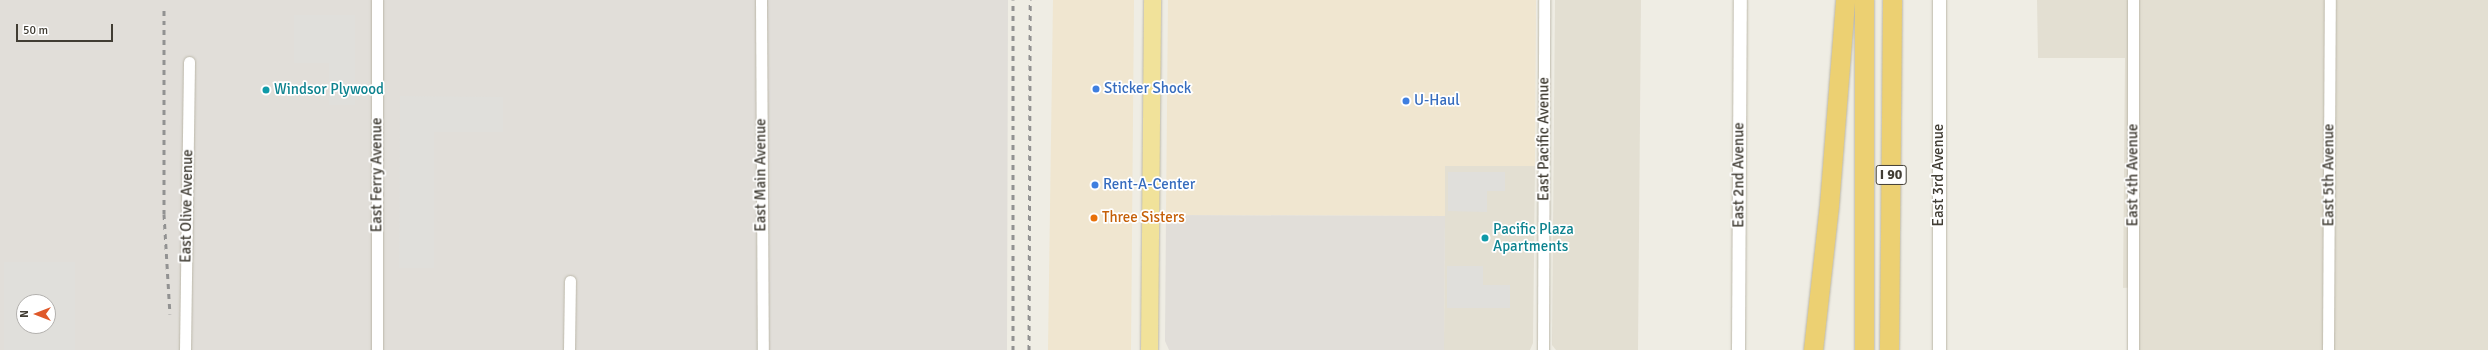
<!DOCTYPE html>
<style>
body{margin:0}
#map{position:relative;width:2488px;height:350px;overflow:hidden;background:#efede4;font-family:Signika,sans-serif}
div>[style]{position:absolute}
.residential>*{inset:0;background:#e3dfd2}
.commercial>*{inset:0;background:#f0e6d0}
.industrial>*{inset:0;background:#e1ded9}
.parking>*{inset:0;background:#e0dfdb}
.roads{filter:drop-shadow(0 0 1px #bcb8aa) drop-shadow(0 0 1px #bcb8aa)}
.minor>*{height:11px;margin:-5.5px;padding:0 5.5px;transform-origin:5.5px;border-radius:5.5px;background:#fff}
.tertiary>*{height:13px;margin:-6.5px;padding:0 6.5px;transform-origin:6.5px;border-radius:6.5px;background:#fff}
.primary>*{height:17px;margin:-8.5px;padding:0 8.5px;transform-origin:8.5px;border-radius:8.5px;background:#f1e29a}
.motorway>*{height:19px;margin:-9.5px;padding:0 9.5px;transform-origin:9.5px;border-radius:9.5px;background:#ecd072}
.rail>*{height:3px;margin-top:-1.5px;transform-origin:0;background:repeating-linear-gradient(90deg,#929292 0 5px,transparent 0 10px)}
.dots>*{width:11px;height:11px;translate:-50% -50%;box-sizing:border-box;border:2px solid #fff;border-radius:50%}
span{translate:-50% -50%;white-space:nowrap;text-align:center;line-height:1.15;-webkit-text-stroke:3.5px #fff;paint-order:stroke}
.shield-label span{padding:1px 3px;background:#fff;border:1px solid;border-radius:3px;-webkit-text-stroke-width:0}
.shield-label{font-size:14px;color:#413d34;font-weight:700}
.shop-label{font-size:15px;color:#366cbe}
.left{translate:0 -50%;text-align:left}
.culture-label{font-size:15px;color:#0d838f}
.street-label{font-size:15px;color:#413d34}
.food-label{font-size:15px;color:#c56008}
.north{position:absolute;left:16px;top:294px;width:40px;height:40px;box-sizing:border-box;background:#fff;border:1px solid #b3b1ae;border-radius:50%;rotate:270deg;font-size:11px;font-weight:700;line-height:16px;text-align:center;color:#413d34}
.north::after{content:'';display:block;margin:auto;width:14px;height:18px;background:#df592a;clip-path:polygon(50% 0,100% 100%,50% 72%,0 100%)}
.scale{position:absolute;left:16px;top:24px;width:97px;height:18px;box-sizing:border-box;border:2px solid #413d34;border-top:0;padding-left:5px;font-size:12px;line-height:14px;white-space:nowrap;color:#413d34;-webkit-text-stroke:3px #fff;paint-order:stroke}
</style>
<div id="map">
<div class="residential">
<i style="clip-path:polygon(1555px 0,1641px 0,1638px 350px,1556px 350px,1552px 345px)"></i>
<i style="clip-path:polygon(2037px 0,2488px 0,2488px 350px,2139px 350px,2139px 287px,2123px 288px,2125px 58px,2038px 58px)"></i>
<i style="clip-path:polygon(1445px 166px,1535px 166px,1533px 343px,1530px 350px,1444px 350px)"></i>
</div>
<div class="commercial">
<i style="clip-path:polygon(1053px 0,1134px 0,1131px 350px,1048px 350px)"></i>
<i style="clip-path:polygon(1168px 0,1536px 0,1535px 166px,1445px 166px,1445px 216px,1166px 215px)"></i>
</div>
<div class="industrial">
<i style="clip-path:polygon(evenodd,0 0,1008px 0,1007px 350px,0 350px,0 0,24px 302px,48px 302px,48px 326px,24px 326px,24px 302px)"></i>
<i style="clip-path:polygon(1166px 215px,1445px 216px,1444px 350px,1169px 350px,1165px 341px)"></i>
</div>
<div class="parking">
<i style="clip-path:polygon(294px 15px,355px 15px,355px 105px,329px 105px,329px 63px,294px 63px)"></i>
<i style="clip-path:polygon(400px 96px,503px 97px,503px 132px,434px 132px,434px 268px,399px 268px)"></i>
<i style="clip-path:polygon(1448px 172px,1505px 172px,1505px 191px,1487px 191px,1487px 212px,1448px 211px)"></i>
<i style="clip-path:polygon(evenodd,4px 262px,75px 262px,75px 350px,4px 350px,4px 262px,24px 302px,48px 302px,48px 326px,24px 326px,24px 302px)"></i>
<i style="clip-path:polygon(1447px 266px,1483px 266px,1483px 285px,1510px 285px,1510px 308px,1447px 308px)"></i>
</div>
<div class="roads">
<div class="minor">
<i style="left:377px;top:0;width:350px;rotate:90deg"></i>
<i style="left:761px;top:0;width:350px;rotate:89.7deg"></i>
<i style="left:185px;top:350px;width:288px;rotate:-89.2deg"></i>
<i style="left:569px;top:350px;width:69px;rotate:-89.2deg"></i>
<i style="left:1543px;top:350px;width:350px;rotate:-89.8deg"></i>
<i style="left:2133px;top:350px;width:350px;rotate:-90deg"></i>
<i style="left:2328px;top:350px;width:350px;rotate:-89.7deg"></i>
</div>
<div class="tertiary">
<i style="left:1939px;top:0;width:350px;rotate:90deg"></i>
<i style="left:1738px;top:350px;width:350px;rotate:-89.7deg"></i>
</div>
<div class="primary">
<i style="left:1149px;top:350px;width:350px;rotate:-89.5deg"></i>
</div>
<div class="motorway">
<i style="left:1864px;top:0;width:350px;rotate:90deg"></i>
<i style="left:1813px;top:350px;width:146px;rotate:-83.7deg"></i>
<i style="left:1829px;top:205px;width:206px;rotate:-85.5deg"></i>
<i style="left:1889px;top:350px;width:350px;rotate:-89.5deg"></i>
</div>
</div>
<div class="rail">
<i style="left:164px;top:10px;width:204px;rotate:90deg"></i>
<i style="left:164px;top:214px;width:100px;rotate:86.6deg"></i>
<i style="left:1013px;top:350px;width:350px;rotate:-90deg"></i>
<i style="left:1029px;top:350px;width:350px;rotate:-89.8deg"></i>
</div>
<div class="dots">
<i style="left:1096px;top:89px;background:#3f7fe0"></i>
<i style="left:266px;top:90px;background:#0f9aa8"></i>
<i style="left:1406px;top:101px;background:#3f7fe0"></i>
<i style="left:1095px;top:185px;background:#3f7fe0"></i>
<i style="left:1094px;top:218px;background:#e8710a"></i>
<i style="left:1485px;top:238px;background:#0f9aa8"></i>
</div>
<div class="shield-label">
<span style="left:1891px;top:175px">I 90</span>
</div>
<div class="shop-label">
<span class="left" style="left:1104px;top:89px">Sticker Shock</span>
<span class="left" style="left:1414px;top:101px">U-Haul</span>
<span class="left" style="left:1103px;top:185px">Rent-A-Center</span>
</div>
<div class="culture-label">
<span class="left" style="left:274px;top:90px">Windsor Plywood</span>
<span class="left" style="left:1493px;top:238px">Pacific Plaza<br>Apartments</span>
</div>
<div class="street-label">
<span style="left:1544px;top:139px;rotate:-90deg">East Pacific Avenue</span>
<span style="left:377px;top:175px;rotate:-90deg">East Ferry Avenue</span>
<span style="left:761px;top:175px;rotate:-90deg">East Main Avenue</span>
<span style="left:1739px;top:175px;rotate:-90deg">East 2nd Avenue</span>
<span style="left:1939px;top:175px;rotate:-90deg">East 3rd Avenue</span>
<span style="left:2133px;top:175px;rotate:-90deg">East 4th Avenue</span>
<span style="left:2329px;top:175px;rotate:-90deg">East 5th Avenue</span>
<span style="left:187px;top:206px;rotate:-89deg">East Olive Avenue</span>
</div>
<div class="food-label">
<span class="left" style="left:1102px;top:218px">Three Sisters</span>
</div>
<div class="north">N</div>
<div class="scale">50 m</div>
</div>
